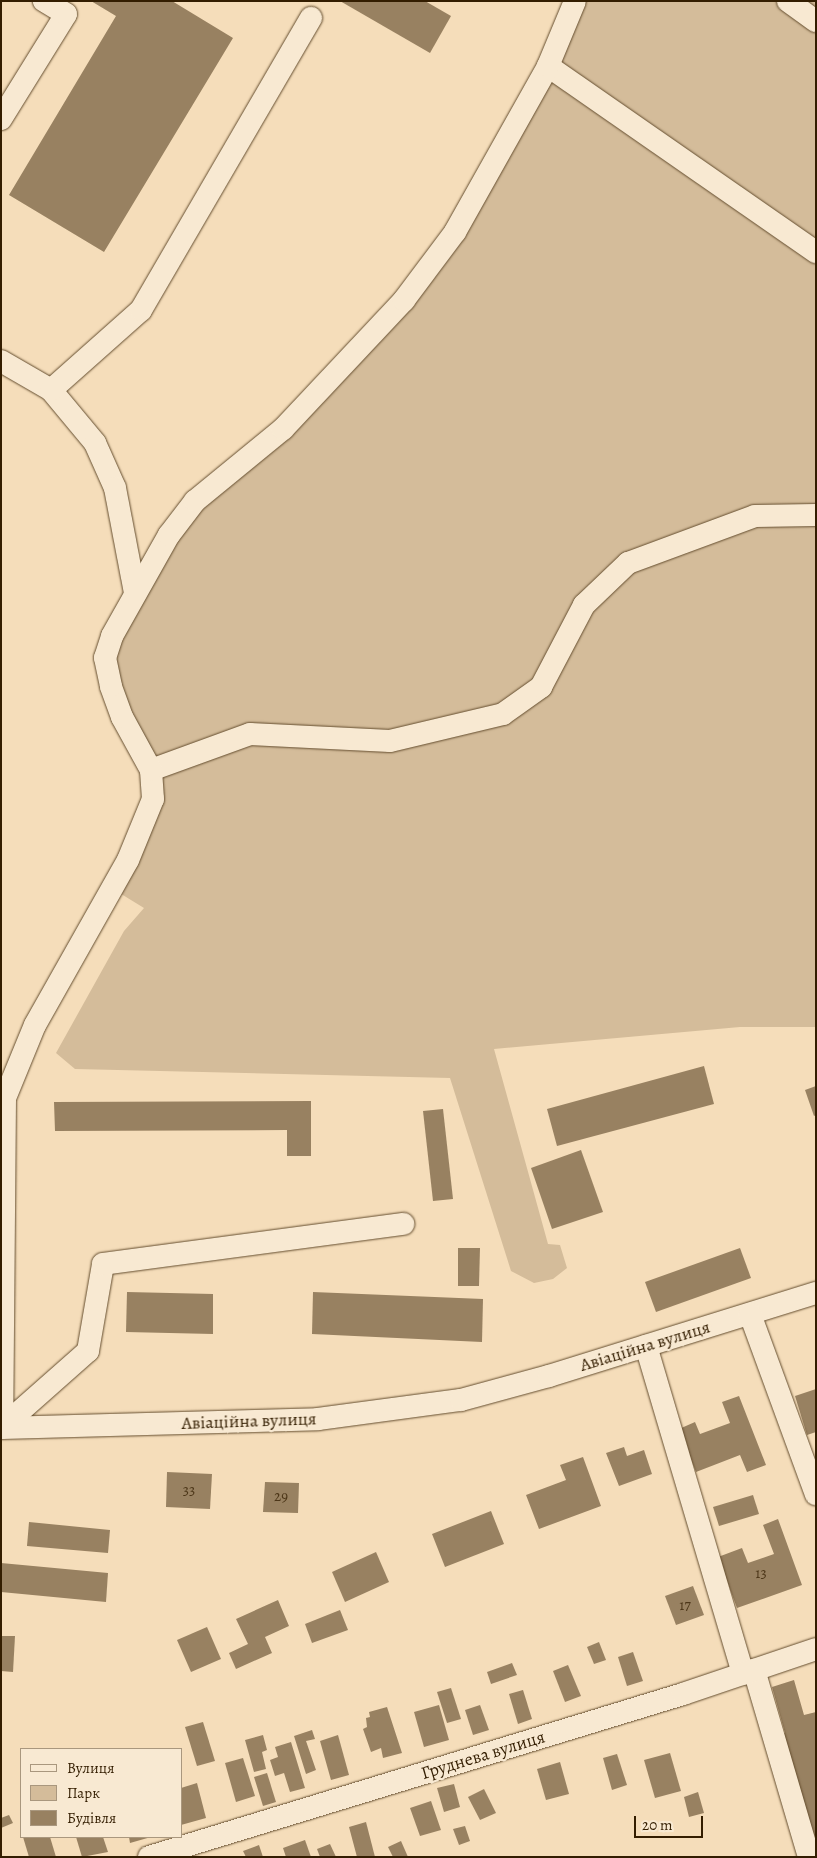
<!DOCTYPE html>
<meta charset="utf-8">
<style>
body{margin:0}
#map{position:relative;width:817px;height:1858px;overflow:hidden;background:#f5ddba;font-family:Alegreya,serif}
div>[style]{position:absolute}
.green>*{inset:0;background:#d4bc9a}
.building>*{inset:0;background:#988161}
.roads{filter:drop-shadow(0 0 1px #644d2e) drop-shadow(0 0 1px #644d2e)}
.minor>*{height:22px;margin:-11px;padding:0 11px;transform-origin:11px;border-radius:11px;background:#f8e9d2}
span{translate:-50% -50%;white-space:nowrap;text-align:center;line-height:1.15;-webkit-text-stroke:4.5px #f8e9d2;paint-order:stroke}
.number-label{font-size:15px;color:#4c3618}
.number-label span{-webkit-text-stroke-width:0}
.street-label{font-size:18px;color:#331d00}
.frame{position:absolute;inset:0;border:2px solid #331d00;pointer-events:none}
.legend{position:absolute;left:20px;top:1748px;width:162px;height:90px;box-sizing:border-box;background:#f8e9d2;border:1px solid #a9977e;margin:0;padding:6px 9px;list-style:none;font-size:15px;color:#331d00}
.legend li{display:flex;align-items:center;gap:10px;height:25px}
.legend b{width:25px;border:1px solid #a9977e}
.scale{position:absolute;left:634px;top:1816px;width:69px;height:22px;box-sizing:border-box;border:2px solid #331d00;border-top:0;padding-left:6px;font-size:15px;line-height:18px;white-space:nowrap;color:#331d00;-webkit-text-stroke:4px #f8e9d2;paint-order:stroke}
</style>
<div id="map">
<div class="green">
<i style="clip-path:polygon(575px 1px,816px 1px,816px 1027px,740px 1027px,494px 1049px,548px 1244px,560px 1245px,567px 1268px,553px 1279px,534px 1283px,511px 1271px,450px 1078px,75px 1069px,56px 1053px,124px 931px,144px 908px,113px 889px,153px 799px,105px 658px,169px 535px,404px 300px)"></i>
</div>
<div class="building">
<i style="clip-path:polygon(91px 1px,172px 1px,233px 38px,104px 252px,9px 195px,116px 16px)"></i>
<i style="clip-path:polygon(340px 1px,425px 1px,451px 16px,430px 53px)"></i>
<i style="clip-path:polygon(704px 1066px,714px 1104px,557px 1146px,547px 1109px)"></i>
<i style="clip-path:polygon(816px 1086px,816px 1115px,814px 1116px,805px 1090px)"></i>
<i style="clip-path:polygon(311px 1101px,311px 1156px,287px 1156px,287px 1130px,55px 1131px,54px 1102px)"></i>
<i style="clip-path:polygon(443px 1109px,453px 1199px,433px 1201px,423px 1111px)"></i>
<i style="clip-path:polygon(581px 1150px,603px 1212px,552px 1229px,531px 1168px)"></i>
<i style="clip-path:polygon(458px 1248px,480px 1248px,479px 1286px,458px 1286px)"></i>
<i style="clip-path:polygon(740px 1248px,751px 1278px,656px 1312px,645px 1282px)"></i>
<i style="clip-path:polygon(127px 1292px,213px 1294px,213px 1334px,126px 1332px)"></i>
<i style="clip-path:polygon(313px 1292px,483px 1299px,482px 1342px,312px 1334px)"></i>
<i style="clip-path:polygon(816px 1389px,816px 1432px,807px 1435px,795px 1396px)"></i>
<i style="clip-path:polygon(739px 1396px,766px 1465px,747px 1472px,740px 1455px,696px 1472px,679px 1429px,695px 1422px,700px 1434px,730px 1423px,722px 1402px)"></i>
<i style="clip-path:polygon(624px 1447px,627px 1456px,644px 1450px,652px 1474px,619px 1486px,606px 1453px)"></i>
<i style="clip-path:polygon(583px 1457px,601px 1506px,539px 1529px,526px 1495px,566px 1480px,560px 1465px)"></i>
<i style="clip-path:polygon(167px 1472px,212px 1474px,210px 1509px,166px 1507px)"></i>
<i style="clip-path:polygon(265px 1482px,299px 1483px,298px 1513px,263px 1512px)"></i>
<i style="clip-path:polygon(753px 1495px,759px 1514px,719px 1526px,713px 1507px)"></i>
<i style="clip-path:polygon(491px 1511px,504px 1544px,445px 1567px,432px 1534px)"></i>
<i style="clip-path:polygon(778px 1519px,802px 1585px,737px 1608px,718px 1557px,742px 1548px,748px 1563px,774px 1554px,763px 1525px)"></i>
<i style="clip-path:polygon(29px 1522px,110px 1530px,108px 1553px,27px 1546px)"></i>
<i style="clip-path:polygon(376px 1552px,389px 1582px,345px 1602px,332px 1572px)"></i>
<i style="clip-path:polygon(1px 1563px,108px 1573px,106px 1602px,1px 1592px)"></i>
<i style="clip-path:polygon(693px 1586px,704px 1615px,676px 1625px,665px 1596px)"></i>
<i style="clip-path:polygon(278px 1600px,289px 1626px,265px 1637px,272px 1653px,236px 1669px,229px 1653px,248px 1644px,236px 1619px)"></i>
<i style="clip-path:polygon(340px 1610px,348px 1630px,312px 1643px,305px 1624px)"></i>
<i style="clip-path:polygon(207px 1627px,221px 1659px,191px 1672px,177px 1640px)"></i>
<i style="clip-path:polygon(1px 1636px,15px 1636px,13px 1672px,1px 1671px)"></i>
<i style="clip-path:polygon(599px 1642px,606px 1660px,594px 1664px,587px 1647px)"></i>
<i style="clip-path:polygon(633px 1652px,643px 1681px,627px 1686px,618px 1657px)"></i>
<i style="clip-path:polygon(512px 1663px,517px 1675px,491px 1684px,487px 1672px)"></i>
<i style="clip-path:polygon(568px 1665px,581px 1696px,565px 1702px,553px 1671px)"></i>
<i style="clip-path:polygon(794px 1680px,804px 1715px,816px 1712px,816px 1857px,781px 1734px,785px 1733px,772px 1687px)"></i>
<i style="clip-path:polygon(451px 1688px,461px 1719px,447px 1723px,437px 1692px)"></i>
<i style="clip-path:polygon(523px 1690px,532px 1719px,518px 1724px,509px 1694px)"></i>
<i style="clip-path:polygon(439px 1705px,449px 1740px,424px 1747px,414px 1712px)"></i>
<i style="clip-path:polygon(480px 1705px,489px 1730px,473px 1735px,465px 1710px)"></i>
<i style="clip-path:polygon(387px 1707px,402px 1753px,383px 1758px,381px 1748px,371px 1752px,363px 1729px,367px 1727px,366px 1718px,370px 1717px,369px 1712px)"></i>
<i style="clip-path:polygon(203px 1722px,215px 1761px,197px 1766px,185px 1727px)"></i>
<i style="clip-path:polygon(312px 1730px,315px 1739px,306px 1741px,316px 1770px,306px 1774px,294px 1736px)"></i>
<i style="clip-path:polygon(263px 1735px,267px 1750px,262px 1752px,266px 1769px,254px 1772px,245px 1740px)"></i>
<i style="clip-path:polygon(338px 1735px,349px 1775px,331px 1780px,320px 1741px)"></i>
<i style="clip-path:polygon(291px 1742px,305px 1788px,290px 1792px,284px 1773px,275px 1776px,270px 1760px,278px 1757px,275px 1747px)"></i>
<i style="clip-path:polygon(670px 1753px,681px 1791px,655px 1798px,644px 1760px)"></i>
<i style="clip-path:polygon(617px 1754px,627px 1785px,612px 1790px,603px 1758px)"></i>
<i style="clip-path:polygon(243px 1758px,255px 1796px,236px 1802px,225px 1763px)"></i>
<i style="clip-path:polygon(560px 1762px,569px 1794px,546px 1800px,537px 1769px)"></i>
<i style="clip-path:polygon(267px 1773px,276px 1802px,263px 1806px,254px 1777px)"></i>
<i style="clip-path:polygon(197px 1783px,206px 1818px,181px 1825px,181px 1788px)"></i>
<i style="clip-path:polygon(454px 1784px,460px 1807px,444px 1812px,437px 1788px)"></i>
<i style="clip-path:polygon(484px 1789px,496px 1813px,480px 1820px,468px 1797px)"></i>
<i style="clip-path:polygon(698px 1792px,704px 1813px,689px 1817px,684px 1797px)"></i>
<i style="clip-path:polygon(431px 1801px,441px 1830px,420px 1836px,410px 1808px)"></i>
<i style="clip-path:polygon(9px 1815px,13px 1823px,1px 1828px,1px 1818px)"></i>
<i style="clip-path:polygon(366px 1822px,375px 1857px,357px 1857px,349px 1827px)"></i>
<i style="clip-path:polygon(465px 1826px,470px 1841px,459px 1845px,453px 1829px)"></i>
<i style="clip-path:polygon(23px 1837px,50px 1837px,56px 1857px,29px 1857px)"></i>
<i style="clip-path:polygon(76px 1837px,103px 1837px,108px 1852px,82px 1857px)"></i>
<i style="clip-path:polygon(129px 1837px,151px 1837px,130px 1843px)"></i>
<i style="clip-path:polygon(305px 1840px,311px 1857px,286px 1857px,283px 1848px)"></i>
<i style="clip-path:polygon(401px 1841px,408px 1857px,393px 1857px,388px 1847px)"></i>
<i style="clip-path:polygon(330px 1844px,336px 1857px,320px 1857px,317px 1849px)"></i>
<i style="clip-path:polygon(259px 1845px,263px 1857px,246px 1857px,243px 1851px)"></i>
</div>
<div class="roads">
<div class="minor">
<i style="left:788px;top:1px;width:34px;rotate:36deg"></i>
<i style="left:548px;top:66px;width:326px;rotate:34.8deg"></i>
<i style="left:1px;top:119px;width:123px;rotate:-58.2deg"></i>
<i style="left:66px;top:14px;width:26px;rotate:-149deg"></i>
<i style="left:1px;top:361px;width:58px;rotate:30.1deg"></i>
<i style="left:51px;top:390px;width:69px;rotate:50.3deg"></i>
<i style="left:95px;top:443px;width:49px;rotate:66deg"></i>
<i style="left:115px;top:488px;width:107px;rotate:79.2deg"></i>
<i style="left:51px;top:390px;width:120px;rotate:-41.6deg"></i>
<i style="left:141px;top:310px;width:338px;rotate:-59.8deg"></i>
<i style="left:151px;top:770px;width:105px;rotate:-20deg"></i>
<i style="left:250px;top:734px;width:140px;rotate:2.9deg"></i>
<i style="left:390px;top:741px;width:116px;rotate:-13.4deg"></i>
<i style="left:503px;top:714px;width:47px;rotate:-35.4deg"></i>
<i style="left:541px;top:687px;width:93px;rotate:-62.3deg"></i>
<i style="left:584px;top:605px;width:61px;rotate:-43.7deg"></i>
<i style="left:628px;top:563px;width:135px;rotate:-20.3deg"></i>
<i style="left:755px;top:516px;width:61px;rotate:-0.9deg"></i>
<i style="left:1px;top:1092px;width:7px;rotate:56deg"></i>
<i style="left:5px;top:1098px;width:330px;rotate:90.5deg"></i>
<i style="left:2px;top:1428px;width:316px;rotate:-1.6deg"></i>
<i style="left:318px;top:1419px;width:144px;rotate:-7.6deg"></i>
<i style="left:461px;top:1400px;width:91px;rotate:-15.3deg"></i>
<i style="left:549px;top:1376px;width:280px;rotate:-17.3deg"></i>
<i style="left:5px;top:1098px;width:79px;rotate:-67.7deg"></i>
<i style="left:35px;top:1025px;width:189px;rotate:-60.6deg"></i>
<i style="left:128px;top:860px;width:66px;rotate:-67.7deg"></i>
<i style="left:153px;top:799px;width:29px;rotate:-94deg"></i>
<i style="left:151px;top:770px;width:60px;rotate:-118.7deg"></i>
<i style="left:122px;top:717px;width:33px;rotate:-110deg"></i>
<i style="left:111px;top:686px;width:29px;rotate:-102deg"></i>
<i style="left:105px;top:658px;width:23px;rotate:-72deg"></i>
<i style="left:112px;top:636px;width:116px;rotate:-60.6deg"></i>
<i style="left:169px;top:535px;width:43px;rotate:-52.6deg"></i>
<i style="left:195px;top:501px;width:114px;rotate:-39.3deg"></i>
<i style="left:283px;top:429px;width:177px;rotate:-46.8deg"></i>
<i style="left:404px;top:300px;width:85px;rotate:-53.1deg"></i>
<i style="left:455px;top:232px;width:190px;rotate:-60.7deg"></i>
<i style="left:548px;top:66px;width:70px;rotate:-67.4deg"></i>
<i style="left:750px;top:1314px;width:192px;rotate:69.9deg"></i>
<i style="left:646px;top:1346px;width:342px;rotate:73.5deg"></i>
<i style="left:1px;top:1428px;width:116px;rotate:-41.5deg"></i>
<i style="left:88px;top:1351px;width:88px;rotate:-80.2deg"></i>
<i style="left:103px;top:1264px;width:303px;rotate:-7.6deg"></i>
<i style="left:754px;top:1670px;width:195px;rotate:73.6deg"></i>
<i style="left:149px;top:1857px;width:558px;rotate:-16.97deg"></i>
<i style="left:683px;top:1694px;width:140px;rotate:-18.7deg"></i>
</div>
</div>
<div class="number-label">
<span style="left:189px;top:1491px">33</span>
<span style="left:281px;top:1497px">29</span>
<span style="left:761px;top:1574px">13</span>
<span style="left:685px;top:1606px">17</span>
</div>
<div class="street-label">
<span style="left:645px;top:1346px;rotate:-17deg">Авіаційна вулиця</span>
<span style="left:249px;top:1421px;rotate:-2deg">Авіаційна вулиця</span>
<span style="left:483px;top:1755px;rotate:-17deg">Груднева вулиця</span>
</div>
<div class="frame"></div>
<ul class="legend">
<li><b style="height:6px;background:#f8e9d2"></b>Вулиця</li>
<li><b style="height:14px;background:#d4bc9a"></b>Парк</li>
<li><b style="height:14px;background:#988161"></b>Будівля</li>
</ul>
<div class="scale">20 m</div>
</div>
